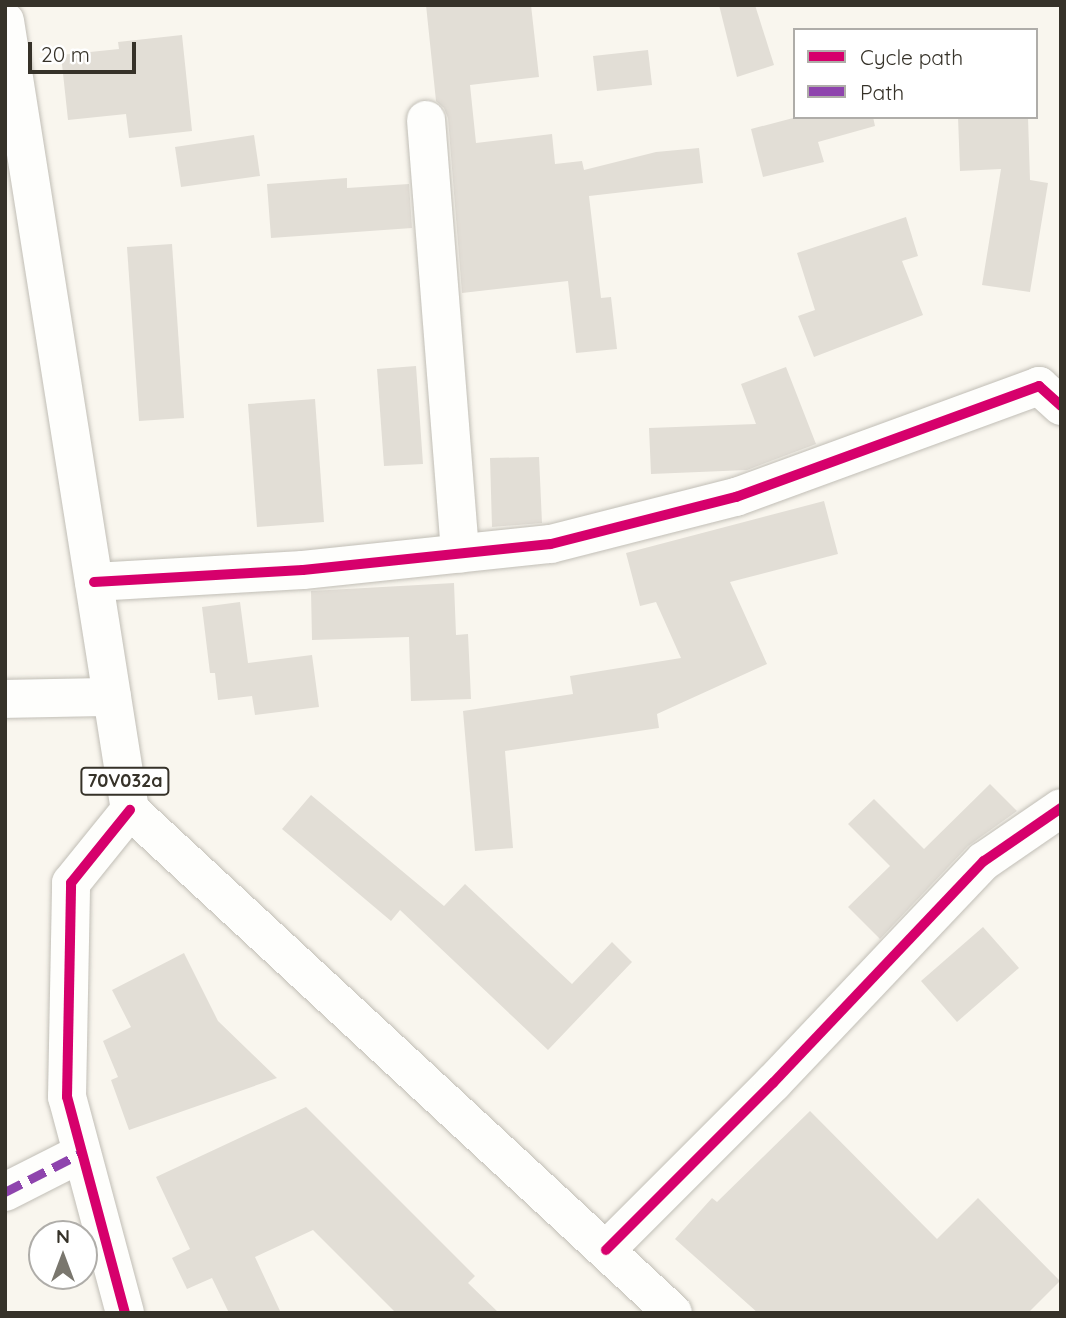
<!DOCTYPE html>
<style>
body{margin:0}
#map{position:relative;width:1066px;height:1318px;overflow:hidden;background:#f9f6ee;font-family:Quicksand,sans-serif}
div>[style]{position:absolute}
.building>*{inset:0;background:#e2ded6}
.roads{filter:drop-shadow(0 0 2px #c1beb6) drop-shadow(0 0 2px #c1beb6)}
.minor>*{height:38px;margin:-19px;padding:0 19px;transform-origin:19px;border-radius:19px;background:#fefefc}
.major>*{height:38px;margin:-19px;padding:0 19px;transform-origin:19px;border-radius:19px;background:#fefefc}
.quiet>*{height:9px;margin-top:-4.5px;transform-origin:0;background:repeating-linear-gradient(90deg,#8e44ad 0 18px,transparent 0 27px)}
.cycleway>*{height:10px;margin:-5px;padding:0 5px;transform-origin:5px;border-radius:5px;background:#d6006c}
span{translate:-50% -50%;white-space:nowrap;text-align:center;line-height:1.15;-webkit-text-stroke:7px #fff;paint-order:stroke}
.shield-label span{padding:2px 5px;background:#fff;border:2px solid;border-radius:5px;-webkit-text-stroke-width:0}
.shield-label{font-size:18px;color:#363229;font-weight:700}
.frame{position:absolute;inset:0;border:7px solid #363229;pointer-events:none}
.legend{position:absolute;left:793px;top:28px;width:245px;height:91px;box-sizing:border-box;background:#fff;border:2px solid #afada9;margin:0;padding:9px 12px;list-style:none;font-size:21px;color:#363229}
.legend li{display:flex;align-items:center;gap:14px;height:35px}
.legend b{width:35px;border:2px solid #afada9}
.north{position:absolute;left:28px;top:1220px;width:70px;height:70px;box-sizing:border-box;background:#fff;border:2px solid #afada9;border-radius:50%;rotate:0deg;font-size:19px;font-weight:700;line-height:28px;text-align:center;color:#363229}
.north::after{content:'';display:block;margin:auto;width:24px;height:32px;background:#7a776e;clip-path:polygon(50% 0,100% 100%,50% 72%,0 100%)}
.scale{position:absolute;left:28px;top:42px;width:108px;height:32px;box-sizing:border-box;border:4px solid #363229;border-top:0;padding-left:9px;font-size:21px;line-height:24px;white-space:nowrap;color:#363229;-webkit-text-stroke:5px #fff;paint-order:stroke}
</style>
<div id="map">
<div class="building">
<i style="clip-path:polygon(426px 5px,531px 5px,539px 77px,470px 85px,476px 143px,552px 134px,555px 164px,582px 161px,584px 170px,656px 152px,699px 148px,703px 183px,589px 196px,601px 298px,611px 297px,617px 349px,576px 353px,568px 281px,462px 293px,448px 118px,444px 108px,436px 101px)"></i>
<i style="clip-path:polygon(719px 5px,755px 5px,774px 65px,737px 77px)"></i>
<i style="clip-path:polygon(182px 35px,192px 131px,129px 138px,126px 114px,68px 120px,61px 55px,119px 49px,118px 42px)"></i>
<i style="clip-path:polygon(648px 50px,652px 85px,597px 91px,593px 56px)"></i>
<i style="clip-path:polygon(797px 117px,873px 117px,875px 126px,818px 142px,824px 162px,763px 177px,751px 129px)"></i>
<i style="clip-path:polygon(958px 117px,1028px 117px,1030px 180px,1048px 183px,1030px 292px,982px 285px,1001px 169px,960px 171px)"></i>
<i style="clip-path:polygon(254px 135px,260px 176px,181px 187px,175px 147px)"></i>
<i style="clip-path:polygon(347px 178px,347px 188px,409px 184px,412px 228px,271px 238px,267px 184px)"></i>
<i style="clip-path:polygon(906px 217px,918px 256px,902px 261px,923px 315px,814px 357px,798px 316px,815px 310px,797px 253px)"></i>
<i style="clip-path:polygon(172px 244px,184px 418px,139px 421px,127px 247px)"></i>
<i style="clip-path:polygon(416px 366px,423px 464px,384px 466px,377px 369px)"></i>
<i style="clip-path:polygon(786px 367px,816px 444px,747px 470px,651px 474px,649px 428px,756px 424px,741px 384px)"></i>
<i style="clip-path:polygon(315px 399px,324px 522px,257px 527px,248px 404px)"></i>
<i style="clip-path:polygon(539px 457px,542px 523px,492px 527px,490px 458px)"></i>
<i style="clip-path:polygon(824px 501px,838px 554px,730px 582px,767px 664px,657px 714px,659px 728px,505px 751px,513px 848px,475px 851px,463px 711px,573px 694px,570px 676px,681px 658px,656px 602px,640px 606px,626px 553px)"></i>
<i style="clip-path:polygon(454px 583px,456px 635px,468px 634px,471px 699px,411px 701px,409px 637px,312px 640px,311px 591px)"></i>
<i style="clip-path:polygon(240px 602px,248px 663px,312px 655px,319px 707px,255px 715px,252px 696px,218px 700px,215px 673px,210px 673px,202px 607px)"></i>
<i style="clip-path:polygon(990px 784px,1017px 811px,968px 846px,880px 939px,848px 907px,890px 866px,848px 824px,874px 799px,924px 849px)"></i>
<i style="clip-path:polygon(311px 795px,444px 906px,465px 884px,572px 984px,612px 942px,632px 962px,548px 1050px,400px 910px,391px 921px,282px 829px)"></i>
<i style="clip-path:polygon(983px 927px,1019px 968px,957px 1022px,921px 981px)"></i>
<i style="clip-path:polygon(184px 953px,218px 1021px,277px 1078px,129px 1130px,111px 1080px,118px 1077px,103px 1041px,131px 1027px,112px 990px)"></i>
<i style="clip-path:polygon(306px 1107px,475px 1276px,468px 1283px,499px 1313px,396px 1313px,313px 1230px,255px 1257px,281px 1313px,229px 1313px,212px 1278px,187px 1289px,172px 1258px,190px 1249px,156px 1177px)"></i>
<i style="clip-path:polygon(810px 1111px,937px 1239px,978px 1198px,1060px 1281px,1028px 1313px,758px 1313px,675px 1239px,712px 1198px,717px 1202px)"></i>
</div>
<div class="roads">
<div class="minor">
<i style="left:426px;top:120px;width:435px;rotate:85.5deg"></i>
<i style="left:94px;top:582px;width:209px;rotate:-3.3deg"></i>
<i style="left:303px;top:570px;width:249px;rotate:-6deg"></i>
<i style="left:551px;top:544px;width:191px;rotate:-14.3deg"></i>
<i style="left:736px;top:497px;width:323px;rotate:-20.1deg"></i>
<i style="left:1039px;top:386px;width:30px;rotate:42deg"></i>
<i style="left:5px;top:699px;width:107px;rotate:-1.1deg"></i>
<i style="left:5px;top:1192px;width:86px;rotate:-26.9deg"></i>
<i style="left:606px;top:1250px;width:236px;rotate:-45deg"></i>
<i style="left:773px;top:1083px;width:306px;rotate:-46.5deg"></i>
<i style="left:984px;top:861px;width:93px;rotate:-34.5deg"></i>
<i style="left:125px;top:1313px;width:224px;rotate:-105deg"></i>
<i style="left:67px;top:1097px;width:214px;rotate:-88.9deg"></i>
<i style="left:71px;top:883px;width:94px;rotate:-51.1deg"></i>
</div>
<div class="major">
<i style="left:5px;top:21px;width:799px;rotate:81deg"></i>
<i style="left:130px;top:810px;width:740px;rotate:42.81deg"></i>
</div>
</div>
<div class="quiet">
<i style="left:5px;top:1192px;width:86px;rotate:-26.9deg"></i>
</div>
<div class="cycleway">
<i style="left:94px;top:582px;width:209px;rotate:-3.3deg"></i>
<i style="left:303px;top:570px;width:249px;rotate:-6deg"></i>
<i style="left:551px;top:544px;width:191px;rotate:-14.3deg"></i>
<i style="left:736px;top:497px;width:323px;rotate:-20.1deg"></i>
<i style="left:1039px;top:386px;width:30px;rotate:42deg"></i>
<i style="left:606px;top:1250px;width:236px;rotate:-45deg"></i>
<i style="left:773px;top:1083px;width:306px;rotate:-46.5deg"></i>
<i style="left:984px;top:861px;width:93px;rotate:-34.5deg"></i>
<i style="left:125px;top:1313px;width:224px;rotate:-105deg"></i>
<i style="left:67px;top:1097px;width:214px;rotate:-88.9deg"></i>
<i style="left:71px;top:883px;width:94px;rotate:-51.1deg"></i>
</div>
<div class="shield-label">
<span style="left:125px;top:781px">70V032a</span>
</div>
<div class="frame"></div>
<ul class="legend">
<li><b style="height:9px;background:#d6006c"></b>Cycle path</li>
<li><b style="height:9px;background:#8e44ad"></b>Path</li>
</ul>
<div class="north">N</div>
<div class="scale">20 m</div>
</div>
